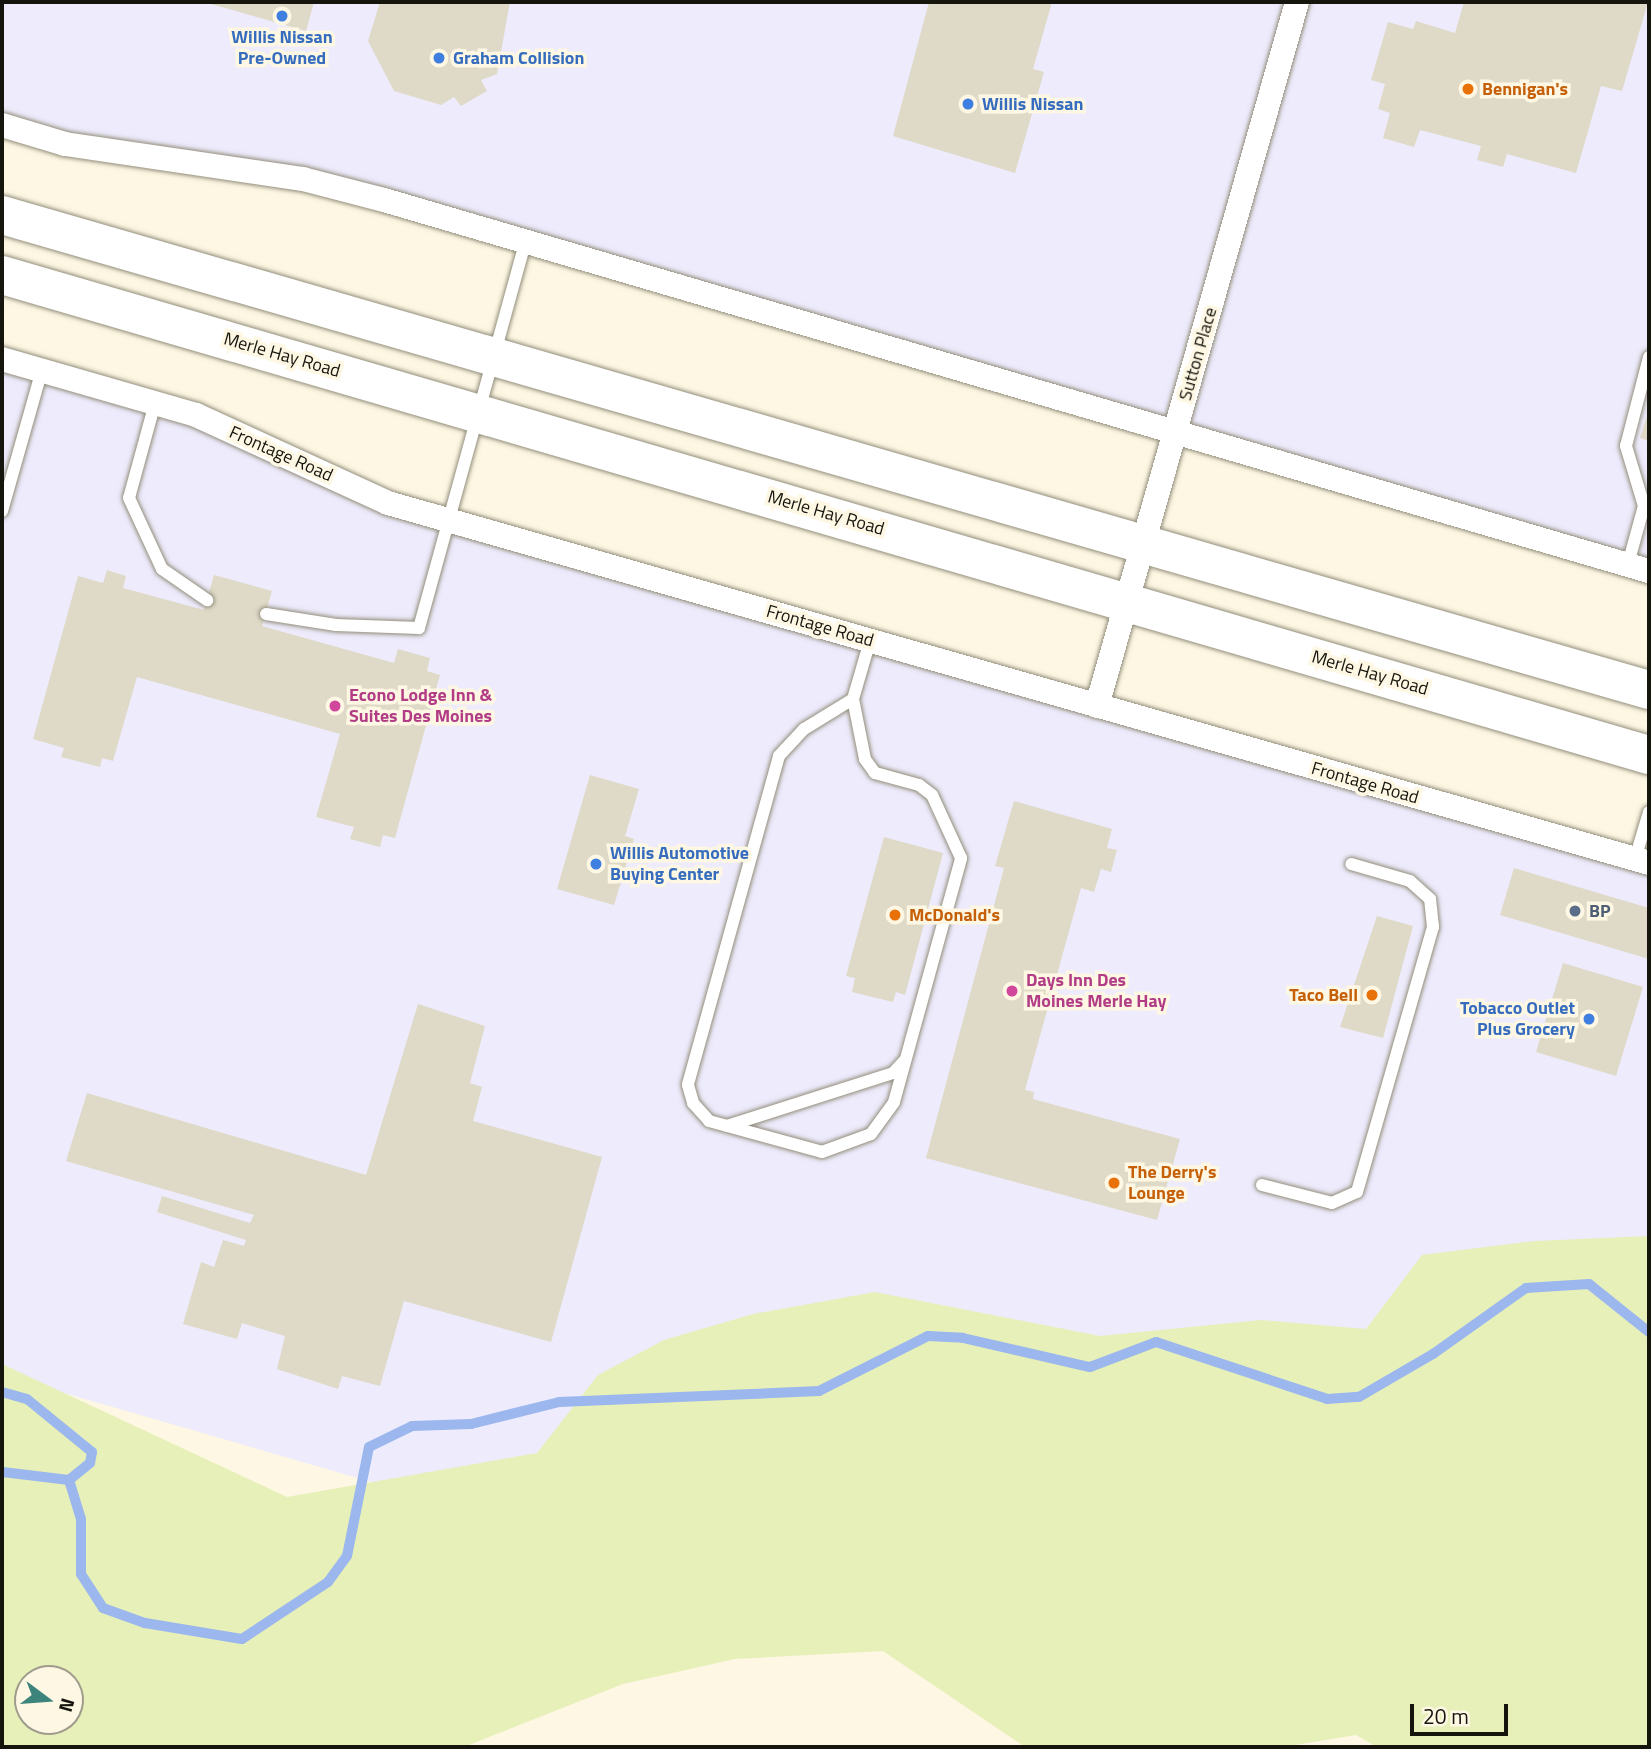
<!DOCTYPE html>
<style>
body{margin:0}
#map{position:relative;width:1651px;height:1749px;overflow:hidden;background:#fdf7e3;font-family:"Titillium Web",sans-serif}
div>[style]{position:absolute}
.commercial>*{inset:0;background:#edebfc}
.green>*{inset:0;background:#e7f0b9}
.stream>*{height:10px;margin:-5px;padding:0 5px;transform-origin:5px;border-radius:5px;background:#9bb7ee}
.building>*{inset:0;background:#dfdac7}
.roads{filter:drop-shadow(0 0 2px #938e7c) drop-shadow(0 0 2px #938e7c)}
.service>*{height:12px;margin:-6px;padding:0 6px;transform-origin:6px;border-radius:6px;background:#fff}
.minor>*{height:24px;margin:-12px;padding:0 12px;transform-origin:12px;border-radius:12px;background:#fff}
.primary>*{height:38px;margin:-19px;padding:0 19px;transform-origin:19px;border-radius:19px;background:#fff}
.dots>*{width:19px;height:19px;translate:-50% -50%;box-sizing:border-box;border:4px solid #fdf7e3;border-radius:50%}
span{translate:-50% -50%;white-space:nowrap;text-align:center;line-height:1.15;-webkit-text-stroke:7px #fdf7e3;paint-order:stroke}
.shop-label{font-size:18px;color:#366cbe;font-weight:700}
.left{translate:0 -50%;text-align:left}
.right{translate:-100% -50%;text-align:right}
.food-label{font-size:18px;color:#c56008;font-weight:700}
.street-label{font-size:18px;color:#15140d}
.hotel-label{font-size:18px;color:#b23c85;font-weight:700}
.service-label{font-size:18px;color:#4e5e75;font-weight:700}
.frame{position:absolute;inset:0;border:4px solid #15140d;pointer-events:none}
.north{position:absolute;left:14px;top:1665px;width:70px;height:70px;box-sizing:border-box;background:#fdf7e3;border:2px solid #a09c8d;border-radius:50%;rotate:106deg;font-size:19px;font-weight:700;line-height:28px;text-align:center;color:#15140d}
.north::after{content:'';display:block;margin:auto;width:24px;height:32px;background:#3d847c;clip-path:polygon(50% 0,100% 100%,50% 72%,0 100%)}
.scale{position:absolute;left:1410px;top:1704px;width:98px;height:32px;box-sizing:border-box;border:4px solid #15140d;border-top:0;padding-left:9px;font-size:21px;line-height:24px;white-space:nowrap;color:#15140d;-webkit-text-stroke:5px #fdf7e3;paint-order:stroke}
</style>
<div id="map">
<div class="commercial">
<i style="clip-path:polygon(2px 2px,1649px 2px,1649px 571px,384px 200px,2px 125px)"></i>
<i style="clip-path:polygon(2px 359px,196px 415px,388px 503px,1649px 863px,1649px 1627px,1056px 1680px,2px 1375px)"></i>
</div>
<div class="green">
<i style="clip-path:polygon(evenodd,1649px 1236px,1649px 1747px,1377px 1747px,1356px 1735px,1283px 1747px,1025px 1747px,883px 1651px,735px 1659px,623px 1684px,464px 1747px,2px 1747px,2px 1364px,287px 1497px,537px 1453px,598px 1375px,664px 1340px,753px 1314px,875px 1292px,1100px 1336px,1261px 1320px,1366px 1329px,1422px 1255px,1535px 1241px,1649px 1236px,28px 1679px,70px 1679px,70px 1721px,28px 1721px,28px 1679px)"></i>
</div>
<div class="stream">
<i style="left:2px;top:1392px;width:26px;rotate:16deg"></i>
<i style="left:27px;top:1399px;width:84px;rotate:39.2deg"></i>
<i style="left:92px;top:1452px;width:11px;rotate:100deg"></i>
<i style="left:90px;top:1463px;width:27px;rotate:141deg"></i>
<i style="left:69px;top:1480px;width:67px;rotate:-173.2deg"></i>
<i style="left:69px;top:1480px;width:41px;rotate:72.9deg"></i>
<i style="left:81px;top:1519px;width:55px;rotate:90deg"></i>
<i style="left:81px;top:1574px;width:40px;rotate:57.1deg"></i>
<i style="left:103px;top:1608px;width:45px;rotate:19.7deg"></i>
<i style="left:145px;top:1623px;width:98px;rotate:9.4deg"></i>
<i style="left:242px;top:1639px;width:103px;rotate:-33.5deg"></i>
<i style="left:328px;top:1582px;width:32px;rotate:-54deg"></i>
<i style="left:347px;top:1556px;width:111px;rotate:-78.6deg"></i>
<i style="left:369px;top:1447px;width:48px;rotate:-26deg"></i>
<i style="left:412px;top:1426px;width:59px;rotate:-1.9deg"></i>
<i style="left:471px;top:1424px;width:91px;rotate:-14deg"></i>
<i style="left:559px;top:1402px;width:260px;rotate:-2.4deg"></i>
<i style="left:819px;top:1391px;width:122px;rotate:-26.8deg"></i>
<i style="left:928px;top:1336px;width:35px;rotate:3deg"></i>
<i style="left:963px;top:1338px;width:130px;rotate:12.9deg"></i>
<i style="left:1090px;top:1367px;width:71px;rotate:-20.7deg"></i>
<i style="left:1156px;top:1342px;width:180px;rotate:18.4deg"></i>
<i style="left:1327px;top:1399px;width:32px;rotate:-4deg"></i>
<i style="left:1359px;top:1397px;width:86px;rotate:-30.2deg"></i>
<i style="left:1433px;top:1354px;width:114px;rotate:-35.4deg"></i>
<i style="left:1526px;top:1288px;width:63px;rotate:-3.6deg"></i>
<i style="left:1589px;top:1284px;width:77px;rotate:38.7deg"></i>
</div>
<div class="building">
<i style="clip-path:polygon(204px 2px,314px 2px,306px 31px)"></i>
<i style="clip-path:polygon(380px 2px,510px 2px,497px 74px,481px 80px,487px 91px,461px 106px,454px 97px,441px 105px,394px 91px,368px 41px)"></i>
<i style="clip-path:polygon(929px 2px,1052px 2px,1033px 69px,1044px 72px,1015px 173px,893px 136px)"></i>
<i style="clip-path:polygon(1464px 2px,1648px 2px,1622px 91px,1601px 86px,1576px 173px,1507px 154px,1503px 167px,1477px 160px,1481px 146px,1420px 130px,1414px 147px,1383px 138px,1390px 113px,1378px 109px,1385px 84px,1371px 80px,1388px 22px,1413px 29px,1416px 21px,1455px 33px)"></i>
<i style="clip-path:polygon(1649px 410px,1649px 441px,1640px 438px)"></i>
<i style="clip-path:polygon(107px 570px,126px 576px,123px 588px,204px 610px,214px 575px,272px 591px,262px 626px,394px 663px,398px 649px,430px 658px,427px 671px,440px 675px,395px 838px,383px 835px,380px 847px,350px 839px,354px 827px,316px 817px,340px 734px,137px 677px,113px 761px,102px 758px,100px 767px,61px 757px,64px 748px,33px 739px,78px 576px,103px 583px)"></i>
<i style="clip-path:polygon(590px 775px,639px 789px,625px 836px,634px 839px,614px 905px,557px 889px)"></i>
<i style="clip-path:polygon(1014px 801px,1112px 829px,1107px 848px,1117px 850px,1111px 872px,1101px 869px,1094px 892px,1081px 888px,1025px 1090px,1034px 1092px,1033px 1099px,1180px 1139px,1157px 1220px,926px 1158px,1004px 868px,995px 866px)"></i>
<i style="clip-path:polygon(884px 837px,943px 853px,905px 995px,896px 992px,893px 1002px,852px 992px,855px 978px,846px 976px)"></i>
<i style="clip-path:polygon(1514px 868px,1649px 908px,1649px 959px,1500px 915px)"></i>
<i style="clip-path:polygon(1377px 916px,1413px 926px,1383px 1038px,1340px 1027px)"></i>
<i style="clip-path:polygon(1563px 963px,1643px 987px,1616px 1076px,1536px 1052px)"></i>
<i style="clip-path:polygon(418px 1004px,485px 1026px,470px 1083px,482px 1087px,473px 1121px,602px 1157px,551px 1342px,404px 1301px,380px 1386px,342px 1376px,338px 1389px,277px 1369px,285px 1336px,242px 1323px,237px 1339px,183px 1324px,201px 1262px,214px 1267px,223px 1240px,244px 1246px,246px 1240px,157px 1212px,162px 1196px,250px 1223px,254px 1215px,66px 1161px,87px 1093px,366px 1175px)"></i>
</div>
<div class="roads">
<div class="service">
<i style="left:155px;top:403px;width:98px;rotate:105.3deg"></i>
<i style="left:129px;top:498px;width:78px;rotate:65.1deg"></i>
<i style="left:162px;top:569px;width:55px;rotate:34.6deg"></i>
<i style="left:2px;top:511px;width:147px;rotate:-74.2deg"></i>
<i style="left:1628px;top:564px;width:60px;rotate:-74.6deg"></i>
<i style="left:1644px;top:506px;width:63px;rotate:-106.7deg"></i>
<i style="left:1626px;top:446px;width:92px;rotate:-75.5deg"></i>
<i style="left:266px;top:614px;width:71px;rotate:8.9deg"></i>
<i style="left:336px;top:625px;width:83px;rotate:2.1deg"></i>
<i style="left:419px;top:628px;width:400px;rotate:-74.6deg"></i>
<i style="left:853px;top:699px;width:57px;rotate:148.5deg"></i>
<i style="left:804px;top:729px;width:37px;rotate:133deg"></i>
<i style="left:779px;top:756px;width:341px;rotate:105.5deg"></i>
<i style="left:688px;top:1085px;width:19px;rotate:74deg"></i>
<i style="left:693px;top:1103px;width:24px;rotate:48deg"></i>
<i style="left:709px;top:1121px;width:117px;rotate:15.3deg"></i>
<i style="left:822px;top:1152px;width:52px;rotate:-20.2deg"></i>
<i style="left:871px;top:1134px;width:39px;rotate:-54deg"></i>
<i style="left:894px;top:1102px;width:253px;rotate:-74.6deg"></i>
<i style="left:961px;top:858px;width:69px;rotate:-114.7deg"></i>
<i style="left:932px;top:795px;width:16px;rotate:-142deg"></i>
<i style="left:919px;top:785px;width:46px;rotate:-164.7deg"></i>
<i style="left:875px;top:773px;width:17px;rotate:-126deg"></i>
<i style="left:865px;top:759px;width:61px;rotate:-101.3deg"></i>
<i style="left:853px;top:699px;width:60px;rotate:-73.7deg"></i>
<i style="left:1635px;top:859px;width:49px;rotate:-73.4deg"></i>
<i style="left:727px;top:1126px;width:174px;rotate:-17.7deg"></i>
<i style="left:893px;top:1073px;width:16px;rotate:-47deg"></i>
<i style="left:1262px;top:1185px;width:72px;rotate:14.4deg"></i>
<i style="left:1332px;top:1203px;width:27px;rotate:-24deg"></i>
<i style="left:1357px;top:1192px;width:276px;rotate:-74deg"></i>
<i style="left:1433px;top:927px;width:28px;rotate:-96deg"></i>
<i style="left:1430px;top:899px;width:27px;rotate:-138deg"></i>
<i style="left:1410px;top:881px;width:61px;rotate:-163.9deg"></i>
</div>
<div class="minor">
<i style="left:2px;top:125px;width:66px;rotate:16.8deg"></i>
<i style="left:65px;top:144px;width:241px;rotate:8.4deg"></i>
<i style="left:303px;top:179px;width:84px;rotate:14.5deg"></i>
<i style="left:384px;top:200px;width:1318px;rotate:16.35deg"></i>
<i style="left:2px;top:359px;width:202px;rotate:16.1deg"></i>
<i style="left:196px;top:415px;width:211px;rotate:24.6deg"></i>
<i style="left:388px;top:503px;width:1311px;rotate:15.93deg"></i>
<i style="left:1097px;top:706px;width:732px;rotate:-74.14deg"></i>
</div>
<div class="primary">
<i style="left:2px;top:215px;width:1714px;rotate:16.09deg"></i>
<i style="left:2px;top:275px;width:1716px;rotate:16.25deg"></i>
</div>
</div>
<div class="dots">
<i style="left:282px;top:16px;background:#3f7fe0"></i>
<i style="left:439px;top:58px;background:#3f7fe0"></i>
<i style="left:1468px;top:89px;background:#e8710a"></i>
<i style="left:968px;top:104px;background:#3f7fe0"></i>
<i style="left:335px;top:706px;background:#d1479c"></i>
<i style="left:596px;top:864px;background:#3f7fe0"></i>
<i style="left:1575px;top:911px;background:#5c6f8a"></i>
<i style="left:895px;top:915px;background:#e8710a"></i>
<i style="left:1012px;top:991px;background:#d1479c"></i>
<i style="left:1372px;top:995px;background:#e8710a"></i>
<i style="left:1589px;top:1019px;background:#3f7fe0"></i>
<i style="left:1114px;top:1183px;background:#e8710a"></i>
</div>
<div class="shop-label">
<span style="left:282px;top:48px">Willis Nissan<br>Pre-Owned</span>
<span class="left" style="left:453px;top:58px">Graham Collision</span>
<span class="left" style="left:982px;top:104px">Willis Nissan</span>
<span class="left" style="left:610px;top:864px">Willis Automotive<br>Buying Center</span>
<span class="right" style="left:1575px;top:1019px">Tobacco Outlet<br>Plus Grocery</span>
</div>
<div class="food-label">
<span class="left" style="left:1482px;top:89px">Bennigan's</span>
<span class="left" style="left:909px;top:915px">McDonald's</span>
<span class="right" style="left:1358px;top:995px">Taco Bell</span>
<span class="left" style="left:1128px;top:1183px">The Derry's<br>Lounge</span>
</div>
<div class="street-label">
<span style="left:1198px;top:354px;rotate:-74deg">Sutton Place</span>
<span style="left:282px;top:355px;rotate:16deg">Merle Hay Road</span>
<span style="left:281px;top:454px;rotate:24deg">Frontage Road</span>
<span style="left:826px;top:513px;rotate:16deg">Merle Hay Road</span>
<span style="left:820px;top:626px;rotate:16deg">Frontage Road</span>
<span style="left:1370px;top:673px;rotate:16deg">Merle Hay Road</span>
<span style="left:1365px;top:783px;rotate:16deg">Frontage Road</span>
</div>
<div class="hotel-label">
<span class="left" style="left:349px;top:706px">Econo Lodge Inn &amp;<br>Suites Des Moines</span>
<span class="left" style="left:1026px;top:991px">Days Inn Des<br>Moines Merle Hay</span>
</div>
<div class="service-label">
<span class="left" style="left:1589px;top:911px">BP</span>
</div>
<div class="frame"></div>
<div class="north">N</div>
<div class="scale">20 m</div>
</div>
